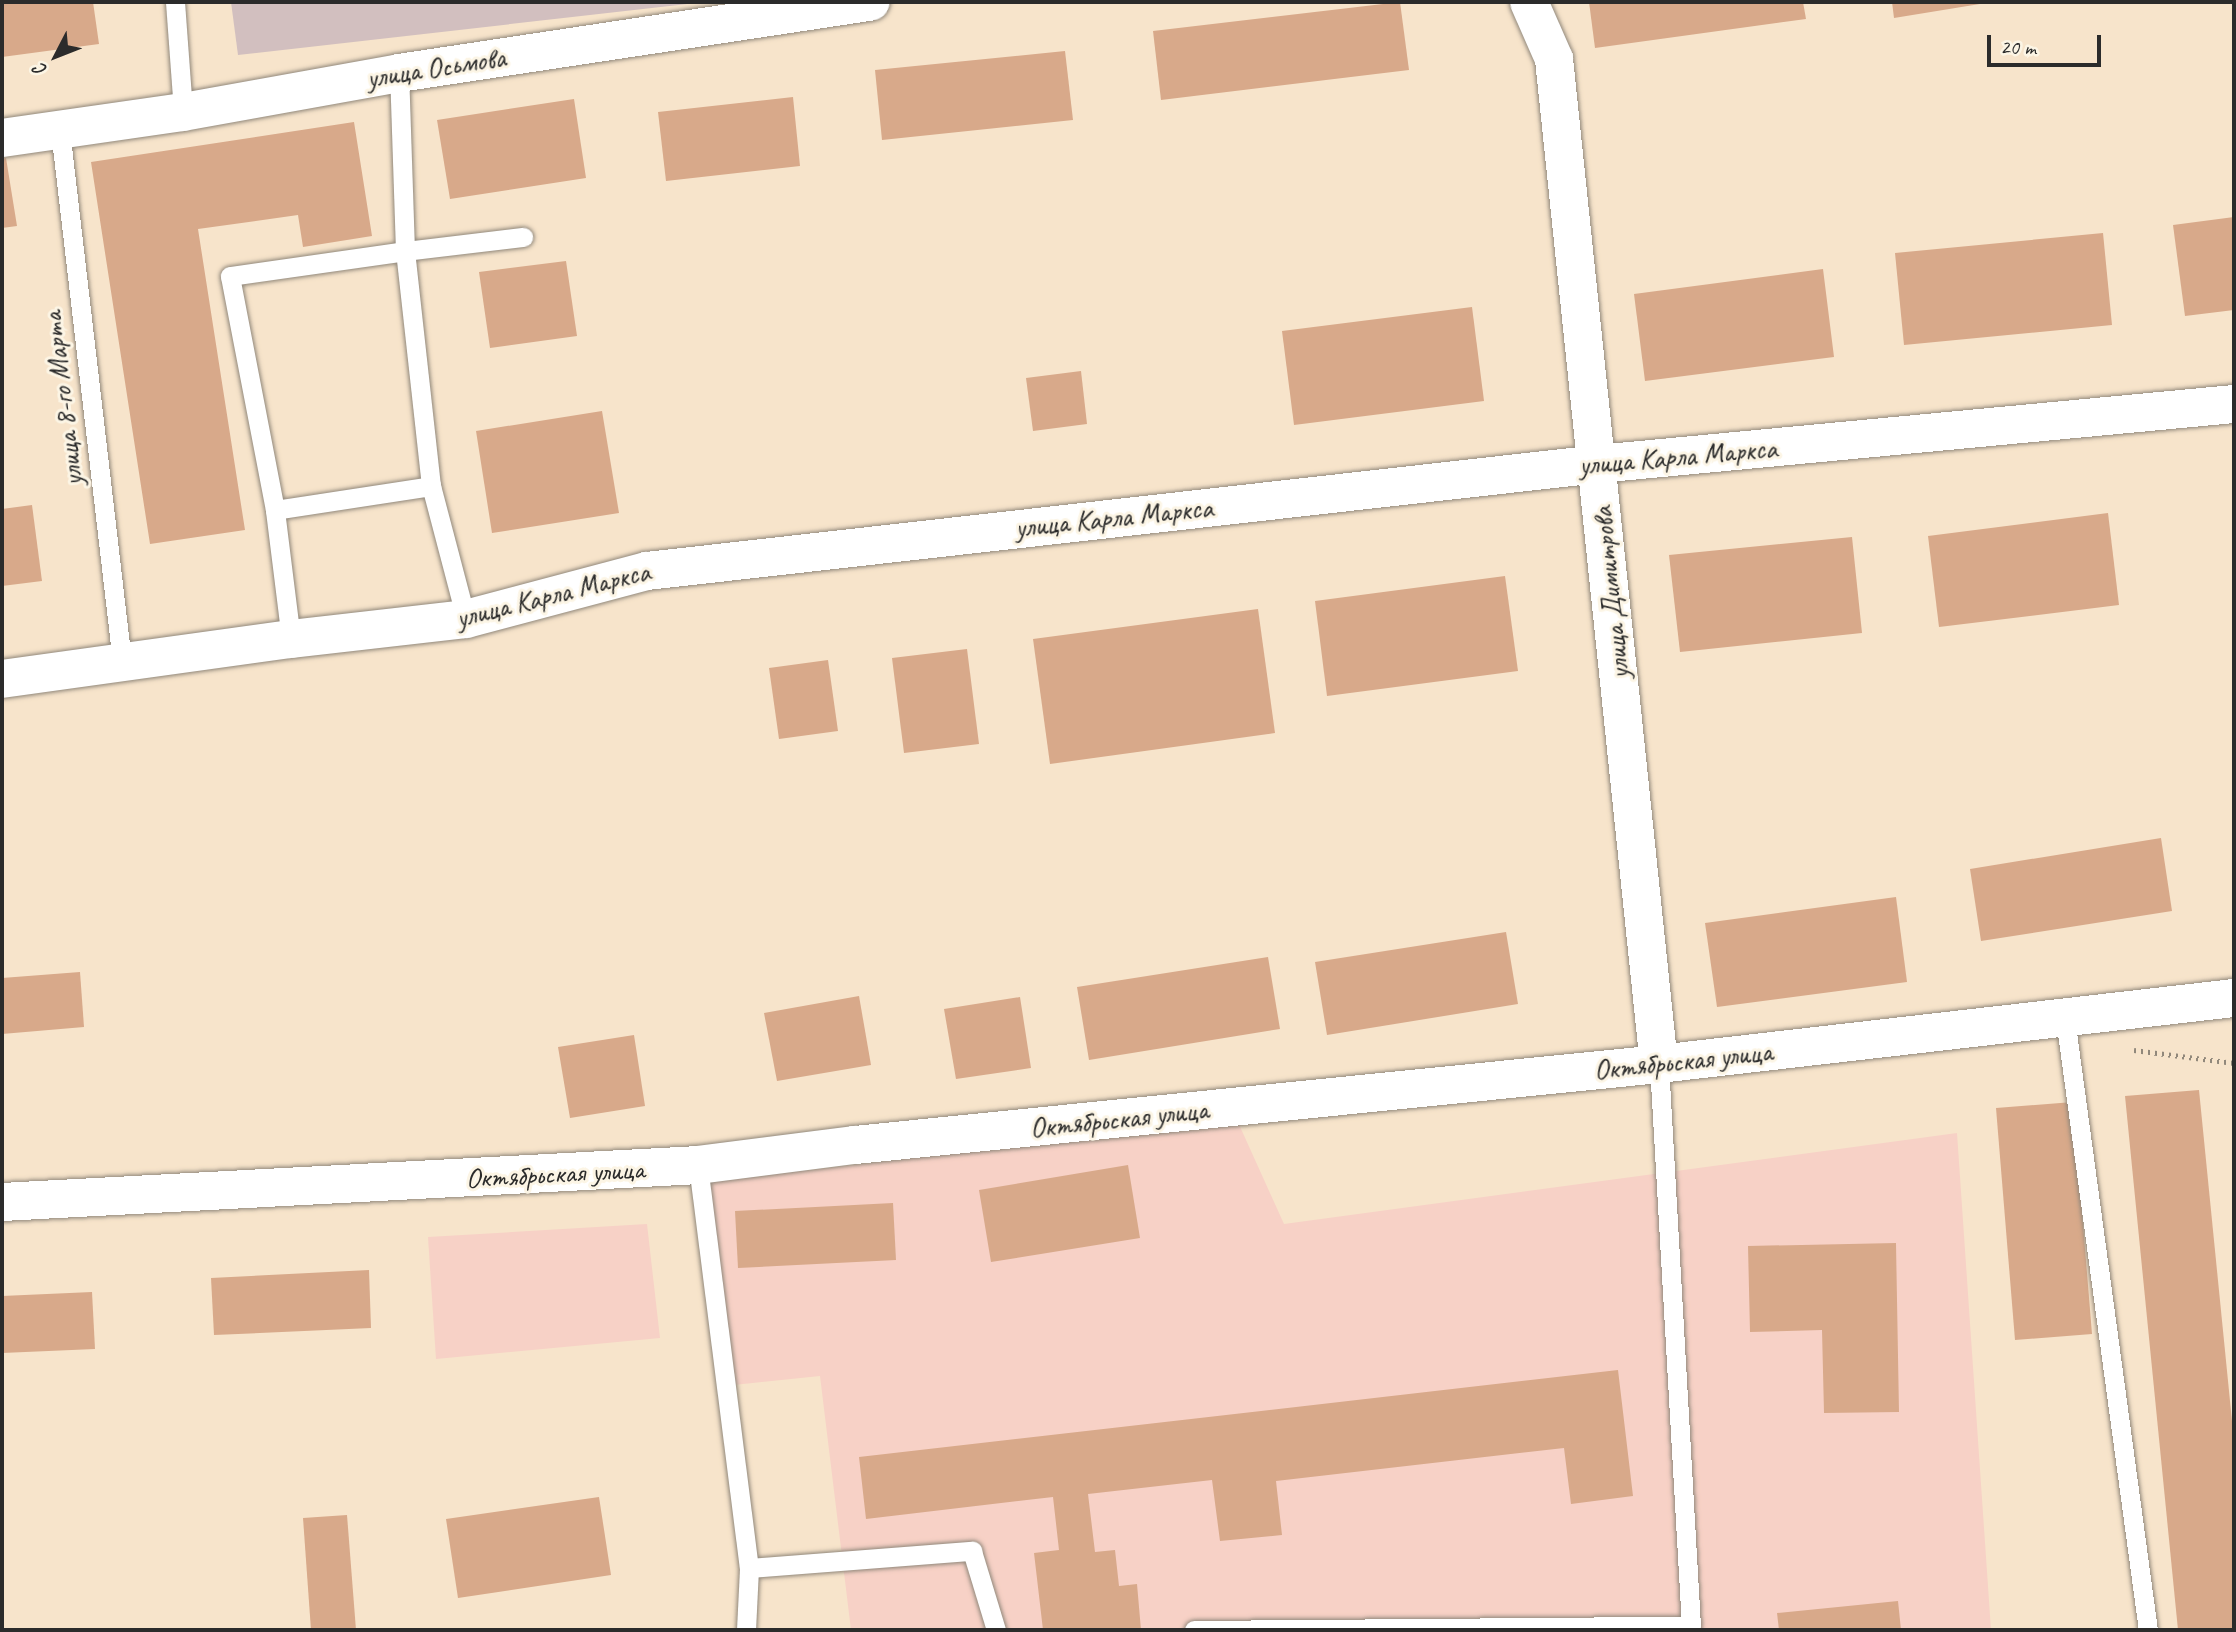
<!DOCTYPE html>
<meta charset="utf-8">
<style>
body{margin:0}
#map{position:relative;width:2236px;height:1632px;overflow:hidden;background:#f7e4cb;font-family:Caveat,sans-serif}
div>[style]{position:absolute}
.built>*{inset:0;background:#f7d1c6}
.industrial>*{inset:0;background:#d2bfbf}
.building>*{inset:0;background:#d8a98a}
.path>*{height:4.5px;margin-top:-2.25px;transform-origin:0;background:repeating-linear-gradient(90deg,#91887b 0 2px,transparent 0 7px)}
.roads{filter:drop-shadow(0 0 2px #91887b) drop-shadow(0 0 2px #91887b)}
.lane>*{height:19px;margin:-9.5px;padding:0 9.5px;transform-origin:9.5px;border-radius:9.5px;background:#fff}
.street>*{height:38px;margin:-19px;padding:0 19px;transform-origin:19px;border-radius:19px;background:#fff}
span{translate:-50% -50%;white-space:nowrap;text-align:center;line-height:1.15;-webkit-text-stroke:6px #fcf5e5;paint-order:stroke}
.street-label{font-size:28px;color:#2b2b2b}
.frame{position:absolute;inset:0;border:4px solid #2b2b2b;pointer-events:none}
.north{position:absolute;left:21px;top:21px;width:70px;height:70px;-webkit-text-stroke:5px #fcf5e5;paint-order:stroke;rotate:228deg;font-size:19px;font-weight:700;line-height:28px;text-align:center;color:#2b2b2b}
.north::after{content:'';display:block;margin:auto;width:24px;height:32px;background:#2b2b2b;clip-path:polygon(50% 0,100% 100%,50% 72%,0 100%)}
.scale{position:absolute;left:1987px;top:35px;width:114px;height:32px;box-sizing:border-box;border:4px solid #2b2b2b;border-top:0;padding-left:9px;font-size:21px;line-height:24px;white-space:nowrap;color:#2b2b2b;-webkit-text-stroke:5px #fcf5e5;paint-order:stroke}
</style>
<div id="map">
<div class="built">
<i style="clip-path:polygon(1237px 1120px,1284px 1224px,1957px 1133px,1991px 1630px,851px 1630px,820px 1376px,734px 1385px,709px 1182px)"></i>
<i style="clip-path:polygon(647px 1224px,660px 1338px,436px 1359px,428px 1237px)"></i>
</div>
<div class="industrial">
<i style="clip-path:polygon(231px 2px,705px 2px,238px 55px)"></i>
</div>
<div class="building">
<i style="clip-path:polygon(2px 2px,93px 2px,99px 44px,2px 57px)"></i>
<i style="clip-path:polygon(1400px 2px,1409px 70px,1161px 100px,1153px 31px)"></i>
<i style="clip-path:polygon(1589px 2px,1803px 2px,1806px 19px,1595px 48px)"></i>
<i style="clip-path:polygon(1892px 2px,1986px 2px,1986px 3px,1894px 18px)"></i>
<i style="clip-path:polygon(1065px 51px,1073px 120px,882px 140px,875px 70px)"></i>
<i style="clip-path:polygon(793px 97px,800px 166px,666px 181px,658px 112px)"></i>
<i style="clip-path:polygon(574px 99px,586px 178px,450px 199px,437px 120px)"></i>
<i style="clip-path:polygon(354px 122px,372px 236px,303px 247px,298px 215px,198px 229px,245px 530px,150px 544px,91px 162px)"></i>
<i style="clip-path:polygon(6px 158px,17px 226px,2px 228px,2px 159px)"></i>
<i style="clip-path:polygon(2234px 217px,2234px 310px,2185px 316px,2173px 225px)"></i>
<i style="clip-path:polygon(2103px 233px,2112px 325px,1904px 345px,1895px 253px)"></i>
<i style="clip-path:polygon(566px 261px,577px 336px,490px 348px,479px 272px)"></i>
<i style="clip-path:polygon(1823px 269px,1834px 357px,1645px 381px,1634px 294px)"></i>
<i style="clip-path:polygon(1472px 307px,1484px 401px,1294px 425px,1282px 331px)"></i>
<i style="clip-path:polygon(1081px 371px,1087px 424px,1033px 431px,1026px 378px)"></i>
<i style="clip-path:polygon(602px 411px,619px 513px,492px 533px,476px 431px)"></i>
<i style="clip-path:polygon(32px 505px,42px 581px,2px 586px,2px 509px)"></i>
<i style="clip-path:polygon(2108px 513px,2119px 605px,1939px 627px,1928px 536px)"></i>
<i style="clip-path:polygon(1852px 537px,1862px 633px,1680px 652px,1669px 555px)"></i>
<i style="clip-path:polygon(1505px 576px,1518px 671px,1327px 696px,1315px 601px)"></i>
<i style="clip-path:polygon(1258px 609px,1275px 733px,1050px 764px,1033px 639px)"></i>
<i style="clip-path:polygon(967px 649px,979px 744px,904px 753px,892px 658px)"></i>
<i style="clip-path:polygon(828px 660px,838px 731px,779px 739px,769px 668px)"></i>
<i style="clip-path:polygon(2161px 838px,2172px 911px,1981px 941px,1970px 869px)"></i>
<i style="clip-path:polygon(1896px 897px,1907px 982px,1717px 1007px,1705px 923px)"></i>
<i style="clip-path:polygon(1506px 932px,1518px 1004px,1327px 1035px,1315px 962px)"></i>
<i style="clip-path:polygon(1268px 957px,1280px 1029px,1089px 1060px,1077px 987px)"></i>
<i style="clip-path:polygon(80px 972px,84px 1027px,2px 1034px,2px 978px)"></i>
<i style="clip-path:polygon(859px 996px,871px 1065px,777px 1081px,764px 1013px)"></i>
<i style="clip-path:polygon(1020px 997px,1031px 1068px,956px 1079px,944px 1009px)"></i>
<i style="clip-path:polygon(634px 1035px,645px 1106px,570px 1118px,558px 1047px)"></i>
<i style="clip-path:polygon(2199px 1090px,2234px 1441px,2234px 1630px,2178px 1630px,2125px 1096px)"></i>
<i style="clip-path:polygon(2073px 1102px,2092px 1334px,2015px 1340px,1996px 1108px)"></i>
<i style="clip-path:polygon(1128px 1165px,1140px 1238px,991px 1262px,979px 1190px)"></i>
<i style="clip-path:polygon(893px 1203px,896px 1260px,738px 1268px,735px 1211px)"></i>
<i style="clip-path:polygon(1896px 1243px,1899px 1412px,1824px 1413px,1822px 1330px,1750px 1332px,1748px 1246px)"></i>
<i style="clip-path:polygon(369px 1270px,371px 1328px,214px 1335px,211px 1278px)"></i>
<i style="clip-path:polygon(92px 1292px,95px 1349px,2px 1353px,2px 1296px)"></i>
<i style="clip-path:polygon(1618px 1370px,1633px 1496px,1571px 1504px,1564px 1448px,1276px 1481px,1282px 1535px,1220px 1541px,1212px 1480px,1088px 1494px,1095px 1552px,1115px 1550px,1119px 1586px,1137px 1584px,1141px 1630px,1043px 1630px,1034px 1553px,1059px 1550px,1053px 1497px,866px 1519px,859px 1457px)"></i>
<i style="clip-path:polygon(599px 1497px,611px 1575px,458px 1598px,446px 1519px)"></i>
<i style="clip-path:polygon(347px 1515px,356px 1630px,311px 1630px,303px 1518px)"></i>
<i style="clip-path:polygon(1898px 1601px,1901px 1630px,1779px 1630px,1777px 1613px)"></i>
</div>
<div class="path">
<i style="left:2134px;top:1050px;width:101px;rotate:7.4deg"></i>
</div>
<div class="roads">
<div class="lane">
<i style="left:175px;top:2px;width:110px;rotate:85.8deg"></i>
<i style="left:60px;top:130px;width:536px;rotate:83.35deg"></i>
<i style="left:275px;top:510px;width:158px;rotate:-8.7deg"></i>
<i style="left:466px;top:619px;width:138px;rotate:-104.7deg"></i>
<i style="left:431px;top:486px;width:236px;rotate:-96.3deg"></i>
<i style="left:405px;top:251px;width:119px;rotate:-6.8deg"></i>
<i style="left:291px;top:639px;width:130px;rotate:-97.1deg"></i>
<i style="left:275px;top:510px;width:238px;rotate:-100.9deg"></i>
<i style="left:230px;top:276px;width:177px;rotate:-8.1deg"></i>
<i style="left:405px;top:251px;width:178px;rotate:-91.9deg"></i>
<i style="left:2065px;top:1018px;width:618px;rotate:82.28deg"></i>
<i style="left:698px;top:1165px;width:406px;rotate:82.8deg"></i>
<i style="left:749px;top:1568px;width:224px;rotate:-4.4deg"></i>
<i style="left:972px;top:1551px;width:83px;rotate:73.1deg"></i>
<i style="left:746px;top:1630px;width:62px;rotate:-87.2deg"></i>
<i style="left:1194px;top:1630px;width:497px;rotate:-0.5deg"></i>
<i style="left:1691px;top:1626px;width:563px;rotate:-93.26deg"></i>
</div>
<div class="street">
<i style="left:1529px;top:2px;width:62px;rotate:66.3deg"></i>
<i style="left:1554px;top:59px;width:1010px;rotate:84.04deg"></i>
<i style="left:2px;top:138px;width:183px;rotate:-8.2deg"></i>
<i style="left:183px;top:112px;width:219px;rotate:-10.2deg"></i>
<i style="left:399px;top:73px;width:477px;rotate:-8.6deg"></i>
<i style="left:2px;top:679px;width:292px;rotate:-7.9deg"></i>
<i style="left:291px;top:639px;width:176px;rotate:-6.5deg"></i>
<i style="left:466px;top:619px;width:187px;rotate:-14.9deg"></i>
<i style="left:647px;top:571px;width:957px;rotate:-6.42deg"></i>
<i style="left:1598px;top:464px;width:639px;rotate:-5.39deg"></i>
<i style="left:2px;top:1202px;width:697px;rotate:-3.04deg"></i>
<i style="left:698px;top:1165px;width:158px;rotate:-7.3deg"></i>
<i style="left:855px;top:1145px;width:808px;rotate:-5.75deg"></i>
<i style="left:1659px;top:1064px;width:579px;rotate:-6.55deg"></i>
</div>
</div>
<div class="street-label">
<span style="left:436px;top:68px;rotate:-9deg">улица Осьмова</span>
<span style="left:63px;top:399px;rotate:-97deg">улица 8-го Марта</span>
<span style="left:1678px;top:457px;rotate:-5deg">улица Карла Маркса</span>
<span style="left:1114px;top:518px;rotate:-6deg">улица Карла Маркса</span>
<span style="left:1611px;top:593px;rotate:-96deg">улица Димитрова</span>
<span style="left:553px;top:595px;rotate:-14deg">улица Карла Маркса</span>
<span style="left:1683px;top:1061px;rotate:-6deg">Октябрьская улица</span>
<span style="left:1119px;top:1119px;rotate:-6deg">Октябрьская улица</span>
<span style="left:555px;top:1174px;rotate:-3deg">Октябрьская улица</span>
</div>
<div class="frame"></div>
<div class="north">С</div>
<div class="scale">20 m</div>
</div>
